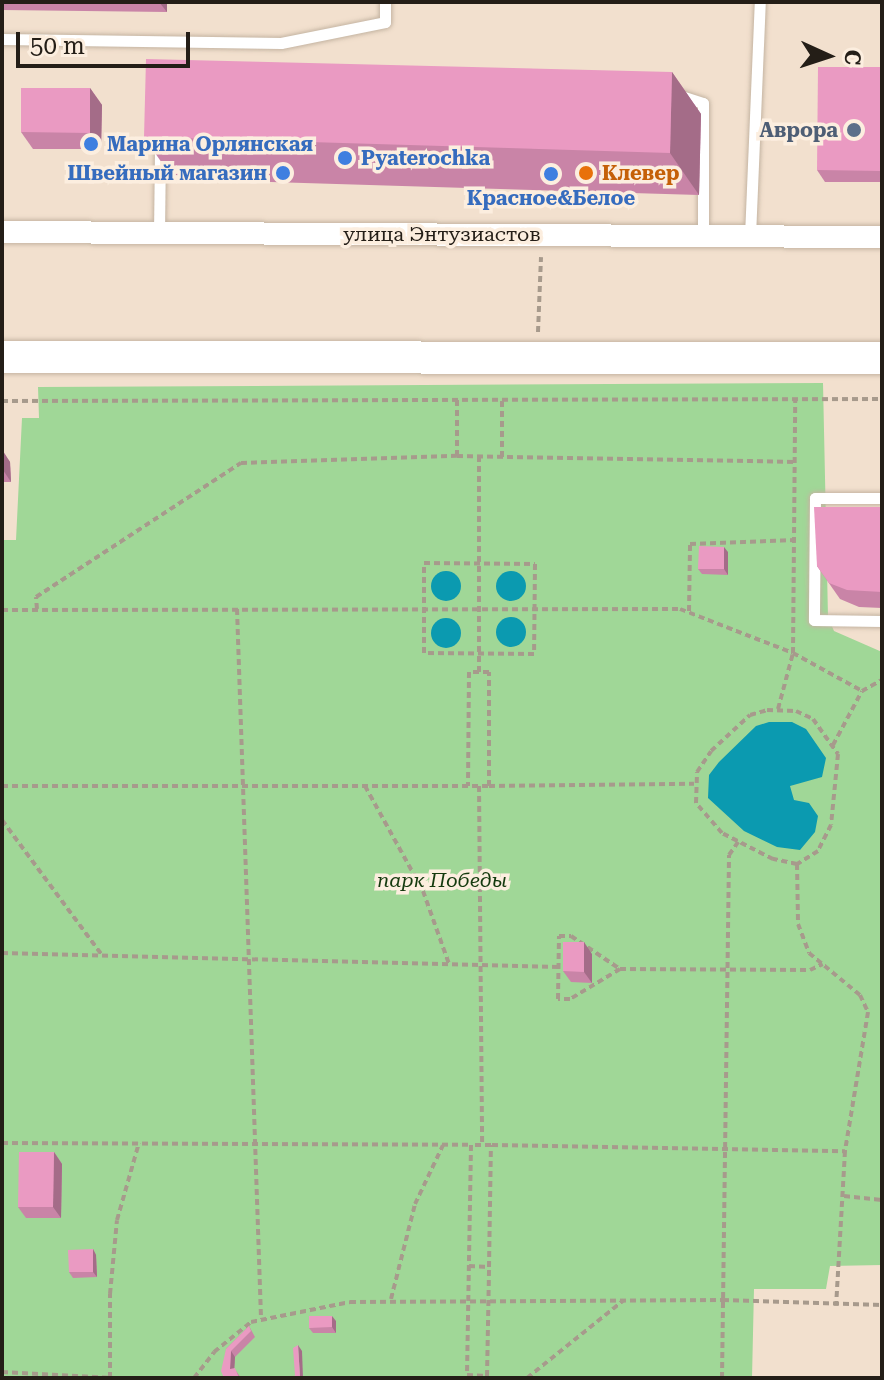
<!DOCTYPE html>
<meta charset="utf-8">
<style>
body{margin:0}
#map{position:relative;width:884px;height:1380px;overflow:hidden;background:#f2e0ce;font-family:"Roboto Serif",serif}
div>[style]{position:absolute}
.green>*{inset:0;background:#a0d797}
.water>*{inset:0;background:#0b9ab0}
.round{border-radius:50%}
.path>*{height:4px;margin-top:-2px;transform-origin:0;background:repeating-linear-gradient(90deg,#a79a8c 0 6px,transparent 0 10px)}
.roads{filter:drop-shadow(0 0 2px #c4b4a2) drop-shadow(0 0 2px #c4b4a2)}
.lane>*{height:11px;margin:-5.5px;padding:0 5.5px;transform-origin:5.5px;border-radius:5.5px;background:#fff}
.street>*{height:22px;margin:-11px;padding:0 11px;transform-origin:11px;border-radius:11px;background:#fff}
.secondary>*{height:32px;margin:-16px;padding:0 16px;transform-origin:16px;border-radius:16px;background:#fff}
.wall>*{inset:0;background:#c984a7}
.shaded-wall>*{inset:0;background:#a46c88}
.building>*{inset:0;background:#ea9ac2}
.dots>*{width:22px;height:22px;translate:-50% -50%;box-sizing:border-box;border:4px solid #fceedf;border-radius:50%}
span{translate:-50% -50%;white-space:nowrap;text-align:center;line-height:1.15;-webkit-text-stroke:7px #fceedf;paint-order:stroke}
.service-label{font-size:20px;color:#4e5e75;font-weight:700}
.right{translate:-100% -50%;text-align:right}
.shop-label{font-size:20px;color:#366cbe;font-weight:700}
.left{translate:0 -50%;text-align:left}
.food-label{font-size:20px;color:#c56008;font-weight:700}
.street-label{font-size:20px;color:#241e17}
.park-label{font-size:20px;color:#143a0e;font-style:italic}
.frame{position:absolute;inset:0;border:4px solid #241e17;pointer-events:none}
.north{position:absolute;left:788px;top:16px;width:80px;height:80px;-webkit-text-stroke:6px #fceedf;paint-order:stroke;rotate:93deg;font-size:22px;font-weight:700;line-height:32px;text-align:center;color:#241e17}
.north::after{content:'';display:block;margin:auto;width:28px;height:36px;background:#241e17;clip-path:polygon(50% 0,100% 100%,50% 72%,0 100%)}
.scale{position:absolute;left:16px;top:32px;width:174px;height:36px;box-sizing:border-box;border:4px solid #241e17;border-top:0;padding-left:10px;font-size:24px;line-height:28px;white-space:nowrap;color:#241e17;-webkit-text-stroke:6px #fceedf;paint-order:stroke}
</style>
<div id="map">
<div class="green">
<i style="clip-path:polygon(823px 383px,828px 617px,834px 631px,882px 652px,882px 1265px,830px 1266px,826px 1289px,754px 1289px,752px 1378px,2px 1378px,2px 540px,16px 540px,22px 418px,39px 418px,38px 387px)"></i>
</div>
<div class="water">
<i class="round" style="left:496px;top:571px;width:30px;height:30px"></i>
<i class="round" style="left:431px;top:571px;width:30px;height:30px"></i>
<i class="round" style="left:496px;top:617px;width:30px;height:30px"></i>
<i class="round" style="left:431px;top:618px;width:30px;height:30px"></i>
<i style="clip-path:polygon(769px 722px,792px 722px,806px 729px,826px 758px,822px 777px,790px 786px,794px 800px,809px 803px,818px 816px,815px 832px,800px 850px,777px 847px,744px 831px,708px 798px,709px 775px,719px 762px,756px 726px)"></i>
</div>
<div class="path">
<i style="left:538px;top:332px;width:75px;rotate:-87.7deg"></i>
<i style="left:2px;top:401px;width:880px;rotate:-0.13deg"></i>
<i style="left:457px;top:456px;width:56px;rotate:-90deg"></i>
<i style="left:479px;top:456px;width:216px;rotate:90deg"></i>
<i style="left:502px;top:457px;width:57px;rotate:-90deg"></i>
<i style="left:424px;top:563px;width:111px;rotate:0.5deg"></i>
<i style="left:535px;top:564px;width:90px;rotate:90.6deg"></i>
<i style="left:534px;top:654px;width:110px;rotate:-179.5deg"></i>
<i style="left:424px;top:653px;width:90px;rotate:-90deg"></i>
<i style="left:37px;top:609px;width:12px;rotate:-95deg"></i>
<i style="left:36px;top:597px;width:245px;rotate:-33.2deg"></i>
<i style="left:241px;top:463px;width:216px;rotate:-1.9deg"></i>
<i style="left:457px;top:456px;width:338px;rotate:1deg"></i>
<i style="left:237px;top:609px;width:709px;rotate:88.06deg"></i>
<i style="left:2px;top:610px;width:678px;rotate:-0.08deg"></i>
<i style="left:680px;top:609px;width:121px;rotate:21.3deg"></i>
<i style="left:793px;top:653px;width:79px;rotate:28.8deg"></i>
<i style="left:689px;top:611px;width:67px;rotate:-89.1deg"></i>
<i style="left:690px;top:544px;width:105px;rotate:-2.2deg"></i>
<i style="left:778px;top:709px;width:58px;rotate:-75deg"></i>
<i style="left:793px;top:653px;width:254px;rotate:-89.5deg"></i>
<i style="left:767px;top:710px;width:29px;rotate:2deg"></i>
<i style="left:796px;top:711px;width:19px;rotate:25deg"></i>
<i style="left:813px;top:719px;width:43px;rotate:54.5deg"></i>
<i style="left:838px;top:754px;width:71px;rotate:95.6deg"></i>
<i style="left:831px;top:825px;width:29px;rotate:117deg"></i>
<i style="left:818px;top:851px;width:25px;rotate:148deg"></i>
<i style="left:797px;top:864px;width:25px;rotate:-168deg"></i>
<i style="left:773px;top:859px;width:57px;rotate:-153deg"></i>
<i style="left:722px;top:833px;width:40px;rotate:-131deg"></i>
<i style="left:696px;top:803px;width:31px;rotate:-88deg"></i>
<i style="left:697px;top:772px;width:25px;rotate:-56deg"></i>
<i style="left:711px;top:751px;width:53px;rotate:-42.7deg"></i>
<i style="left:750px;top:715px;width:18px;rotate:-16deg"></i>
<i style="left:833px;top:745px;width:61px;rotate:-61.8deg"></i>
<i style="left:862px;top:691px;width:23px;rotate:-29deg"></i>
<i style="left:2px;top:786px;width:487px"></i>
<i style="left:489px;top:786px;width:114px;rotate:-90deg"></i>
<i style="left:489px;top:672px;width:20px;rotate:180deg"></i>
<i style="left:469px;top:672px;width:114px;rotate:90.5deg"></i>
<i style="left:365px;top:786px;width:120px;rotate:61.1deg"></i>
<i style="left:423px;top:891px;width:77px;rotate:70.4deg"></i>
<i style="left:479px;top:786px;width:359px;rotate:89.5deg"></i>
<i style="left:489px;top:786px;width:205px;rotate:-0.6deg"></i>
<i style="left:2px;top:820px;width:168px;rotate:53.5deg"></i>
<i style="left:797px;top:864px;width:60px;rotate:89deg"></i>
<i style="left:798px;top:924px;width:31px;rotate:69deg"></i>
<i style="left:809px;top:953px;width:66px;rotate:39.5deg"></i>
<i style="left:860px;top:995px;width:19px;rotate:65deg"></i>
<i style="left:868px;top:1012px;width:141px;rotate:99.4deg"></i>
<i style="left:845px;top:1151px;width:155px;rotate:93.3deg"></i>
<i style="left:559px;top:936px;width:12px"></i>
<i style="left:571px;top:936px;width:59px;rotate:34deg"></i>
<i style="left:620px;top:969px;width:58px;rotate:149deg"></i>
<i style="left:570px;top:999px;width:12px;rotate:180deg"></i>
<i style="left:558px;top:999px;width:63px;rotate:-89.1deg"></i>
<i style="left:2px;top:953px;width:557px;rotate:1.44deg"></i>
<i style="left:620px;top:969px;width:190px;rotate:0.3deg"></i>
<i style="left:810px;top:970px;width:14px;rotate:-25deg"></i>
<i style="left:2px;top:1143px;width:469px;rotate:0.2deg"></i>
<i style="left:492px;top:1145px;width:353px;rotate:1deg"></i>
<i style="left:844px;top:1196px;width:38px;rotate:6deg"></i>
<i style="left:469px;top:1266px;width:20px;rotate:3deg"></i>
<i style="left:489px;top:1267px;width:122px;rotate:-89.1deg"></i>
<i style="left:491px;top:1145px;width:20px;rotate:180deg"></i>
<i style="left:471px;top:1145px;width:230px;rotate:91deg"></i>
<i style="left:467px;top:1375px;width:20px;rotate:3deg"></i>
<i style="left:487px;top:1376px;width:109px;rotate:-88.9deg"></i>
<i style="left:391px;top:1299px;width:98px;rotate:-75.8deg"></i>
<i style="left:415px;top:1204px;width:65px;rotate:-64.6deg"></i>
<i style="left:2px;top:1372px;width:112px;rotate:3.1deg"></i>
<i style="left:110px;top:1378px;width:84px;rotate:-90deg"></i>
<i style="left:110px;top:1294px;width:74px;rotate:-84.6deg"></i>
<i style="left:117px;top:1220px;width:80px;rotate:-74.1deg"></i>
<i style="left:194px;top:1378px;width:33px;rotate:-52deg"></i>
<i style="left:214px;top:1352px;width:48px;rotate:-39deg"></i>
<i style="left:251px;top:1322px;width:101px;rotate:-11.4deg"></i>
<i style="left:350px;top:1302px;width:373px;rotate:-0.3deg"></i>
<i style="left:723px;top:1300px;width:159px;rotate:1.8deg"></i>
<i style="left:527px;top:1378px;width:124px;rotate:-38.8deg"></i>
<i style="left:722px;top:1378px;width:523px;rotate:-89.23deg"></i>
<i style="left:729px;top:855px;width:16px;rotate:-55deg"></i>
</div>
<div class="roads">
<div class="lane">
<i style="left:2px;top:39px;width:279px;rotate:0.8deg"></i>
<i style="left:281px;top:43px;width:106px;rotate:-11.4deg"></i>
<i style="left:385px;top:22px;width:20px;rotate:-90deg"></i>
<i style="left:678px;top:95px;width:26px;rotate:18deg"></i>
<i style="left:703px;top:103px;width:133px;rotate:90deg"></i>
<i style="left:159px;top:233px;width:86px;rotate:-89.3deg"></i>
<i style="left:750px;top:236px;width:234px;rotate:-87.6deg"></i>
<i style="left:882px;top:498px;width:67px;rotate:180deg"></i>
<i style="left:815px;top:498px;width:122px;rotate:90.5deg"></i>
<i style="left:814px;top:620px;width:68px;rotate:0.8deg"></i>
</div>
<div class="street">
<i style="left:2px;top:232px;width:880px;rotate:0.33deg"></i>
</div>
<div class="secondary">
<i style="left:2px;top:357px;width:880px;rotate:0.07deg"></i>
</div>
</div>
<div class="wall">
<i style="clip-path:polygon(2px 2px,167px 2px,167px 12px,2px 10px)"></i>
<i style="clip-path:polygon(882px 67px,882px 182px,825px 182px,817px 170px)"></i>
<i style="clip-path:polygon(672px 72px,701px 114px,699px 195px,173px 179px,144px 137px)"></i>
<i style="clip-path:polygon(90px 88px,102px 105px,101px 149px,33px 149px,21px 132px)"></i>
<i style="clip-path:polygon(2px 451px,10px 462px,11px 482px,2px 482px)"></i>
<i style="clip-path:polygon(882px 507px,882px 608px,859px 607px,840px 599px,817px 566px)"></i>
<i style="clip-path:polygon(728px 552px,728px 575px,702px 574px,698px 569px)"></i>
<i style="clip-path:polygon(592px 954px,592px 983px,571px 982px,563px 971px)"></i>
<i style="clip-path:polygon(54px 1152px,62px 1164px,61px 1218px,26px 1218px,18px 1207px)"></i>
<i style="clip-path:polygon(93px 1249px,96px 1255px,97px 1277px,73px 1278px,69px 1272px)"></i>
<i style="clip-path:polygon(336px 1321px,336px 1333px,313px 1333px,309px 1328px)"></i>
<i style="clip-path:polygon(249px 1326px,255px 1337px,235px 1357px,234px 1368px,241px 1378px,224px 1378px,226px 1349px)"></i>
</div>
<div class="shaded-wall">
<i style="clip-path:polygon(159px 2px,167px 2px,167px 12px)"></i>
<i style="clip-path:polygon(672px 72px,701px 114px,699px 195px,670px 153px)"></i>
<i style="clip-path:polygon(90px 88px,102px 105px,101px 149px,90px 133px)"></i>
<i style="clip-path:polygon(3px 451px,10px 462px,11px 482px,3px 470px)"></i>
<i style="clip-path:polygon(724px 547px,728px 552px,728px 575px,724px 569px)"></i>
<i style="clip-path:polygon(584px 942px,592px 954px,592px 983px,584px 972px)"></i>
<i style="clip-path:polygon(54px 1152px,62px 1164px,61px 1218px,53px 1207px)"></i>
<i style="clip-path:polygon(93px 1249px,96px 1255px,97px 1277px,93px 1272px)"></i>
<i style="clip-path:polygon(332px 1316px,336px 1321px,336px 1333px,332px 1327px)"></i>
<i style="clip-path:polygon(298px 1345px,302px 1351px,303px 1378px,300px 1377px)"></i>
<i style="clip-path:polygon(231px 1351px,235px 1357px,234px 1375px,230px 1369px)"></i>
</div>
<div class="building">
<i style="clip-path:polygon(146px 59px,672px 72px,670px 153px,144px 137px)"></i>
<i style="clip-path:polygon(818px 67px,882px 67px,882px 171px,817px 170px)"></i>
<i style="clip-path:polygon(21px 88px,90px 88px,90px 133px,21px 132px)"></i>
<i style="clip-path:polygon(814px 507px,882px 507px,882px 592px,847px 590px,829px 583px,817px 566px)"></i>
<i style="clip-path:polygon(699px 546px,724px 547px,724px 569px,698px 569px)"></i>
<i style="clip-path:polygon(563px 942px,584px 942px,584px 972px,563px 971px)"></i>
<i style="clip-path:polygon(19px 1152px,54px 1152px,53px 1207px,18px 1207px)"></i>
<i style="clip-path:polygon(93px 1249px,93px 1272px,69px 1272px,68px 1250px)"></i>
<i style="clip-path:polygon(309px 1316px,332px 1316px,332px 1327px,309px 1328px)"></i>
<i style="clip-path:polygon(249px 1326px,251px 1331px,231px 1351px,230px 1369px,235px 1368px,239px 1378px,224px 1378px,221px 1371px,226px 1349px)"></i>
<i style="clip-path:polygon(298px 1345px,300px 1377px,293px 1378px,295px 1375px,293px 1348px)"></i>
</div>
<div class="dots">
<i style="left:854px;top:130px;background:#5c6f8a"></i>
<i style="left:91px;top:144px;background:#3f7fe0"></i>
<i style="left:345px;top:158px;background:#3f7fe0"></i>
<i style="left:283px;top:173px;background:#3f7fe0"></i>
<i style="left:586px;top:173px;background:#e8710a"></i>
<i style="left:551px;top:174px;background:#3f7fe0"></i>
</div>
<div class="service-label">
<span class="right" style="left:838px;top:130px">Аврора</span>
</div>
<div class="shop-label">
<span class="left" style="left:107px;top:144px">Марина Орлянская</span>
<span class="left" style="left:361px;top:158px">Pyaterochka</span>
<span class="right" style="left:267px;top:173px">Швейный магазин</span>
<span style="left:551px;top:198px">Красное&amp;Белое</span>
</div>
<div class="food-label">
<span class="left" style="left:602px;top:173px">Клевер</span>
</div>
<div class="street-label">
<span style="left:442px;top:234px">улица Энтузиастов</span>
</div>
<div class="park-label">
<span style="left:442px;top:880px">парк Победы</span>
</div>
<div class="frame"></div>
<div class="north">С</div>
<div class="scale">50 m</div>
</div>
